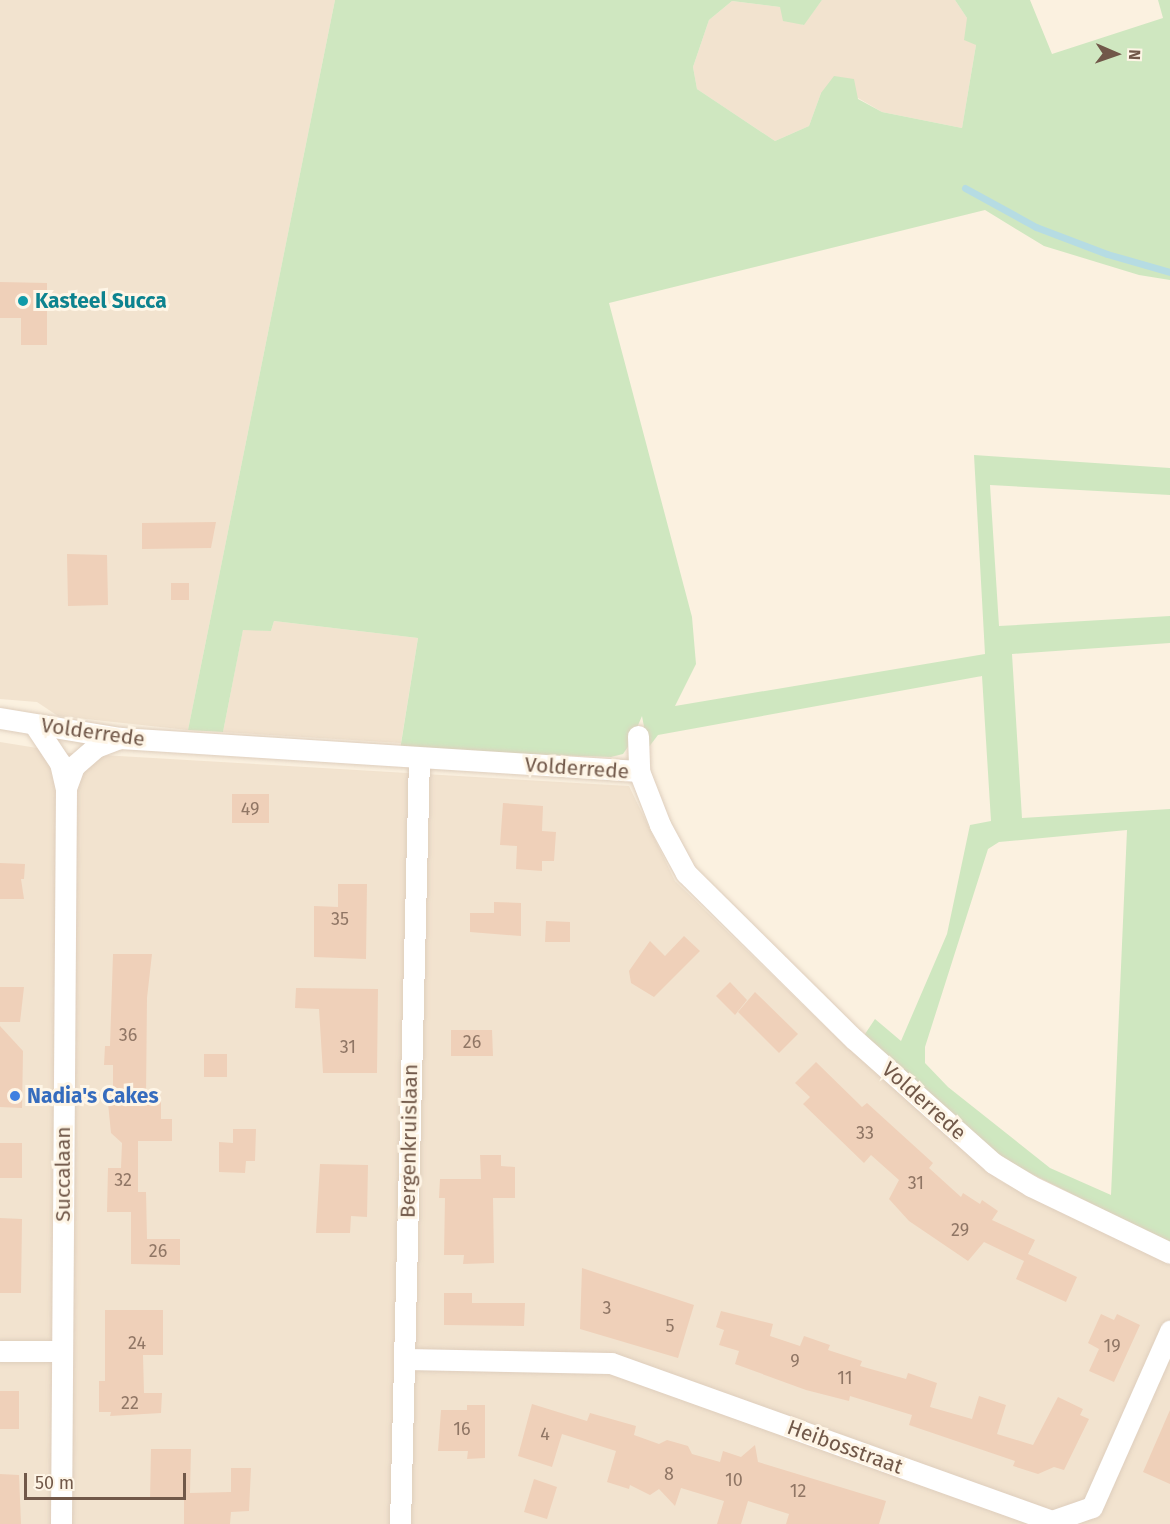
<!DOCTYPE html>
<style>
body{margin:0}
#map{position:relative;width:1170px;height:1524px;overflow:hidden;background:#fbf1e0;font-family:"Fira Sans",sans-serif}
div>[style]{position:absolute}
.residential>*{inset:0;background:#f2e3cf}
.green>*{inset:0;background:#cfe7c0}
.stream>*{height:7px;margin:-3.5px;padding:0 3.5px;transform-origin:3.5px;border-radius:3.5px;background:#b6dce3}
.building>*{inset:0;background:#efd0b9}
.roads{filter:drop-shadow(0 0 2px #decebd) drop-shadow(0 0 2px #decebd)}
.street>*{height:21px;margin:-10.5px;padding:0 10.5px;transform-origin:10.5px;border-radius:10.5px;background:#fff}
.dots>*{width:16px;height:16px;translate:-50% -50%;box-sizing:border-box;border:3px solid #fef5e6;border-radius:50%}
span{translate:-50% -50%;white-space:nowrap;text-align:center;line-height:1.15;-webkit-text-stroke:6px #fef5e6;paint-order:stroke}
.number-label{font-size:18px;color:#907665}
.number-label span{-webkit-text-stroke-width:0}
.culture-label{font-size:21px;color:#0d838f;font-weight:700}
.left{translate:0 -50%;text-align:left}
.street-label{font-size:21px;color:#715849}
.shop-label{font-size:21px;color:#366cbe;font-weight:700}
.north{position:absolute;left:1086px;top:24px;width:60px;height:60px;-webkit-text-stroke:4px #fef5e6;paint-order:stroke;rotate:92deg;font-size:16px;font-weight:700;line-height:24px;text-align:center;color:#715849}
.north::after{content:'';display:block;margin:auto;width:21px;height:27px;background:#715849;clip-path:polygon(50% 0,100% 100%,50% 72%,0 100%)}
.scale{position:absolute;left:24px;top:1473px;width:162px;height:27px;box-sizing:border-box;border:3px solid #715849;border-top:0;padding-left:8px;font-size:18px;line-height:21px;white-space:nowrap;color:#715849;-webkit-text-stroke:4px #fef5e6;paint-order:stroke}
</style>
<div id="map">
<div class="residential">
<i style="clip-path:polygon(0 0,335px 0,188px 730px,58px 716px,37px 702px,0 699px)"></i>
<i style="clip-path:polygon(822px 0,955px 0,967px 18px,976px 45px,962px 128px,882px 112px,858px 98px,821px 93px,809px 126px,775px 141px,697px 89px,693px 67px,709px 20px,732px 1px,780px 7px,803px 25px)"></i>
<i style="clip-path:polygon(274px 621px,418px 638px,401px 743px,223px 732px,243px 629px,271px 631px)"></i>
<i style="clip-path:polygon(0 742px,68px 753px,629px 786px,675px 881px,835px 1036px,1000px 1181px,1170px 1264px,1170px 1524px,0 1524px)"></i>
</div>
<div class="green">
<i style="clip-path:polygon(evenodd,335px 0,822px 0,804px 25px,783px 21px,780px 7px,732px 1px,709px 20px,693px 67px,697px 89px,775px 141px,809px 126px,821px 93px,834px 76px,854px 79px,858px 99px,882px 112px,962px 128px,976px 45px,964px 40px,967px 18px,955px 0,1030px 0,1052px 54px,1163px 18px,1158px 0,1170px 0,1170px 280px,1139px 275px,1044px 246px,985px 210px,609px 303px,692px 617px,696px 664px,675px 706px,985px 654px,974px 455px,1170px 468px,1170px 495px,990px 485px,999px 626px,1170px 616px,1170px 643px,1012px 654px,1022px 818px,1170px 809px,1170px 1243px,1000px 1158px,863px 1037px,875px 1019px,901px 1041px,947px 934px,970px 825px,991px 821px,982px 676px,658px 735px,648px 748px,642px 716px,630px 744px,623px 754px,611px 757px,400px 750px,418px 638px,274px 621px,271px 631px,243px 630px,223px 732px,188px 730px,335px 0,1127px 830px,1111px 1195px,1050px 1168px,948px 1087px,925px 1063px,925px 1047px,988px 849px,999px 842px,1127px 830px)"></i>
</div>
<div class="stream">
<i style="left:965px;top:188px;width:81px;rotate:28.8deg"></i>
<i style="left:1036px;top:227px;width:76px;rotate:20.8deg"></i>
<i style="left:1107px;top:254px;width:66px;rotate:15.9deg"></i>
</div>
<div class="building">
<i style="clip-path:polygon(0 282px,47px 283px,47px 345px,21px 345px,21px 318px,0 318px)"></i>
<i style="clip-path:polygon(216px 522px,211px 548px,142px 549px,142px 523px)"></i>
<i style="clip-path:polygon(67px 554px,107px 555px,108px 605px,68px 606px)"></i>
<i style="clip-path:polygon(171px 583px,189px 583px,189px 600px,171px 600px)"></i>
<i style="clip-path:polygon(232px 794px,269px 794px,269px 823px,232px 823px)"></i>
<i style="clip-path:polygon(503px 803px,543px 806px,542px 831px,556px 832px,554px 861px,542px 861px,542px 871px,516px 869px,517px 846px,500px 845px)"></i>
<i style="clip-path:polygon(0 863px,25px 864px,24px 879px,21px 879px,24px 899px,0 899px)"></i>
<i style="clip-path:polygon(338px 884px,367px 884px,366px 959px,314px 957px,314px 906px,338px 907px)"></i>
<i style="clip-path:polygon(494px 902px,521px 903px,521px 936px,470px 932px,470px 913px,494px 913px)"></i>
<i style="clip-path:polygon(546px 921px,570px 922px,570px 942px,545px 942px)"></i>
<i style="clip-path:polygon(684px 936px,700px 951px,654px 997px,631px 983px,629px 971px,650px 941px,665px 956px)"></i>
<i style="clip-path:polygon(113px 954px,152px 954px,147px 998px,146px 1096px,147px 1101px,161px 1101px,161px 1119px,172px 1119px,172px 1141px,138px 1141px,138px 1192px,146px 1192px,147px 1239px,180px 1239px,180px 1265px,131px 1264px,131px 1212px,107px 1212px,108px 1168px,121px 1168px,122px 1143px,111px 1133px,108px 1103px,113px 1103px,113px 1065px,104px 1065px,105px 1046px,110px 1046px)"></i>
<i style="clip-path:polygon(730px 982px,747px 1000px,735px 1015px,716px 996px)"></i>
<i style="clip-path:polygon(0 987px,24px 987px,20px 1022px,0 1022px)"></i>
<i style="clip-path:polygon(296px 988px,378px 989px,377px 1073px,323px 1073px,319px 1009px,295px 1008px)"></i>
<i style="clip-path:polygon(755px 992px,798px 1034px,779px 1053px,738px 1012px)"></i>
<i style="clip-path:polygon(0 1026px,23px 1051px,22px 1108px,0 1107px)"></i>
<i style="clip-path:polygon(451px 1030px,492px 1030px,493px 1056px,451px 1056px)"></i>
<i style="clip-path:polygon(204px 1054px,227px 1054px,227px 1077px,204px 1077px)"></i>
<i style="clip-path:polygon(816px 1062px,862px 1107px,867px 1103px,933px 1163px,929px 1168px,961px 1197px,963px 1193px,980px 1204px,982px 1200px,998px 1211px,992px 1220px,1035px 1240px,1028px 1254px,1077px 1277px,1066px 1302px,1016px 1279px,1024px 1261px,984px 1242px,968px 1261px,909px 1221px,889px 1199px,899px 1180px,871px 1155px,864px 1163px,803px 1104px,810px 1097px,795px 1083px)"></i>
<i style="clip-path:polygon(233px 1129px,256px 1129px,255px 1161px,246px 1161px,245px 1173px,219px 1172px,219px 1142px,233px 1143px)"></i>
<i style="clip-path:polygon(0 1143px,22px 1143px,22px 1178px,0 1178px)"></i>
<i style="clip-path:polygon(480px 1155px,501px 1155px,501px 1166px,515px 1167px,515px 1198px,493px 1198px,494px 1263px,463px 1264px,464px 1255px,444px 1255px,445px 1198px,439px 1198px,440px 1179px,481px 1179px)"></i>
<i style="clip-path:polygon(320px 1164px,368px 1165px,367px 1217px,351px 1216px,350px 1233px,316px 1233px)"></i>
<i style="clip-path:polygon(0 1218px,22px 1219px,21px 1293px,0 1293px)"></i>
<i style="clip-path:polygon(582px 1268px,694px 1305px,678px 1358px,580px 1329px)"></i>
<i style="clip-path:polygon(444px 1293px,472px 1293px,472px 1303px,525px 1303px,524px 1326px,444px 1325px)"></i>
<i style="clip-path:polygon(105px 1310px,163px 1310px,163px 1355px,143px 1355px,144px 1393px,162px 1393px,161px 1413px,110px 1416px,111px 1412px,99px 1412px,99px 1381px,105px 1381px)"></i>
<i style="clip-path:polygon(721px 1311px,773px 1324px,770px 1336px,800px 1346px,804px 1336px,830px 1345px,828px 1350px,862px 1361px,860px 1366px,906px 1379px,908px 1373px,937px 1383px,930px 1407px,972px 1419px,979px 1396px,1006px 1405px,997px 1434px,1033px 1445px,1058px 1397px,1083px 1409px,1080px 1415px,1089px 1419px,1064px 1470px,1054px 1467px,1038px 1474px,1013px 1466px,1015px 1461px,909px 1425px,912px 1415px,850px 1396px,849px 1401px,806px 1390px,735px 1364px,739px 1351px,719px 1345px,724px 1330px,716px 1327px)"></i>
<i style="clip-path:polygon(1101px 1314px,1114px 1320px,1117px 1314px,1140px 1325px,1114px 1382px,1089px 1371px,1099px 1349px,1088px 1343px)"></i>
<i style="clip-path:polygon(0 1391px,19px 1391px,19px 1429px,0 1429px)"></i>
<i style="clip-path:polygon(532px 1404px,587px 1421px,590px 1413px,636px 1426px,634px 1435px,659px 1444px,667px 1440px,688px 1446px,692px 1454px,720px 1462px,723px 1451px,741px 1457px,755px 1445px,758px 1462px,886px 1501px,879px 1524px,786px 1524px,789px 1514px,748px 1501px,741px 1524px,717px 1524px,724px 1501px,681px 1488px,675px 1506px,659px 1489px,650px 1495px,630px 1485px,629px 1489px,607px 1482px,616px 1451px,562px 1434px,552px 1467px,518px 1456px)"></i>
<i style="clip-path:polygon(467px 1405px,485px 1405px,485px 1458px,467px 1459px,468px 1451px,438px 1451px,441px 1410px,467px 1410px)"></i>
<i style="clip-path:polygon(1170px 1410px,1170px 1484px,1143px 1472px)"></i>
<i style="clip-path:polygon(151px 1449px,191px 1449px,190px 1493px,231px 1492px,231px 1468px,251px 1468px,249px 1511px,231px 1512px,230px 1524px,184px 1524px,184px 1500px,150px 1500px)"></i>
<i style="clip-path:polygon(0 1474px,19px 1475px,21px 1524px,0 1524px)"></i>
<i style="clip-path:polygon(534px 1479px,557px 1487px,547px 1519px,524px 1512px)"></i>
</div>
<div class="roads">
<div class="street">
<i style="left:0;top:718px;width:122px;rotate:9.5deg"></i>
<i style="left:120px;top:738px;width:520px;rotate:3.64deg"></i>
<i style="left:34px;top:724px;width:47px;rotate:56.3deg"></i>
<i style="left:60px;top:763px;width:26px;rotate:77deg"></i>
<i style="left:66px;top:788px;width:736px;rotate:90.39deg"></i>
<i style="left:638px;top:736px;width:35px;rotate:88deg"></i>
<i style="left:639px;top:771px;width:58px;rotate:68.7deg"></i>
<i style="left:660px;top:825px;width:55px;rotate:61.6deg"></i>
<i style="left:686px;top:873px;width:236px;rotate:44.7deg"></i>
<i style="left:854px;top:1039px;width:186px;rotate:41.7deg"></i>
<i style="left:993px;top:1163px;width:44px;rotate:31.2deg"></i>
<i style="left:1031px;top:1186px;width:154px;rotate:25.7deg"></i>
<i style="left:66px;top:788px;width:23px;rotate:-70deg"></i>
<i style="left:74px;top:766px;width:29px;rotate:-41deg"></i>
<i style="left:96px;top:747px;width:26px;rotate:-21deg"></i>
<i style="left:0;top:1351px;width:62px"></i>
<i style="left:404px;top:1359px;width:207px;rotate:1.1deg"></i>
<i style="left:611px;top:1363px;width:468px;rotate:19.7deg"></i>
<i style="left:1052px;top:1521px;width:42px;rotate:-19.3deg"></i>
<i style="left:1092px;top:1507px;width:193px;rotate:-66.1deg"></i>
<i style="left:400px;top:1524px;width:765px;rotate:-88.58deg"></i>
</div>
</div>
<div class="dots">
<i style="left:23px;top:301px;background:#0f9aa8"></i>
<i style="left:15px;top:1096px;background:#3f7fe0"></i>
</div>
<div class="number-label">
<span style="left:250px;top:809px">49</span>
<span style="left:340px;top:919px">35</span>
<span style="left:128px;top:1035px">36</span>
<span style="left:472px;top:1042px">26</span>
<span style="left:348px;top:1047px">31</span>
<span style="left:865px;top:1133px">33</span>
<span style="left:123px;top:1180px">32</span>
<span style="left:916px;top:1183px">31</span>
<span style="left:960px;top:1230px">29</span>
<span style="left:158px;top:1251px">26</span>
<span style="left:607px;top:1308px">3</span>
<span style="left:670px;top:1326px">5</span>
<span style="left:137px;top:1343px">24</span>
<span style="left:1112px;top:1346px">19</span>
<span style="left:795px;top:1361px">9</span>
<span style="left:845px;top:1378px">11</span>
<span style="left:130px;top:1403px">22</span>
<span style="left:462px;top:1429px">16</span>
<span style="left:545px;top:1434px">4</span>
<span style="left:669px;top:1474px">8</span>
<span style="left:734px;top:1480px">10</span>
<span style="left:798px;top:1491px">12</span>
</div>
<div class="culture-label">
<span class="left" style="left:35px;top:301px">Kasteel Succa</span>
</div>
<div class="street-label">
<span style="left:93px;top:732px;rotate:8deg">Volderrede</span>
<span style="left:577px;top:768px;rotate:4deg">Volderrede</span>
<span style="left:924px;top:1101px;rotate:42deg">Volderrede</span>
<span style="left:409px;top:1141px;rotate:-89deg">Bergenkruislaan</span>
<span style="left:63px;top:1174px;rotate:-90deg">Succalaan</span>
<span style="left:845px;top:1447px;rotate:20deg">Heibosstraat</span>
</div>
<div class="shop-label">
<span class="left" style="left:27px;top:1096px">Nadia's Cakes</span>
</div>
<div class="north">N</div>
<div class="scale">50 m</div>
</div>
